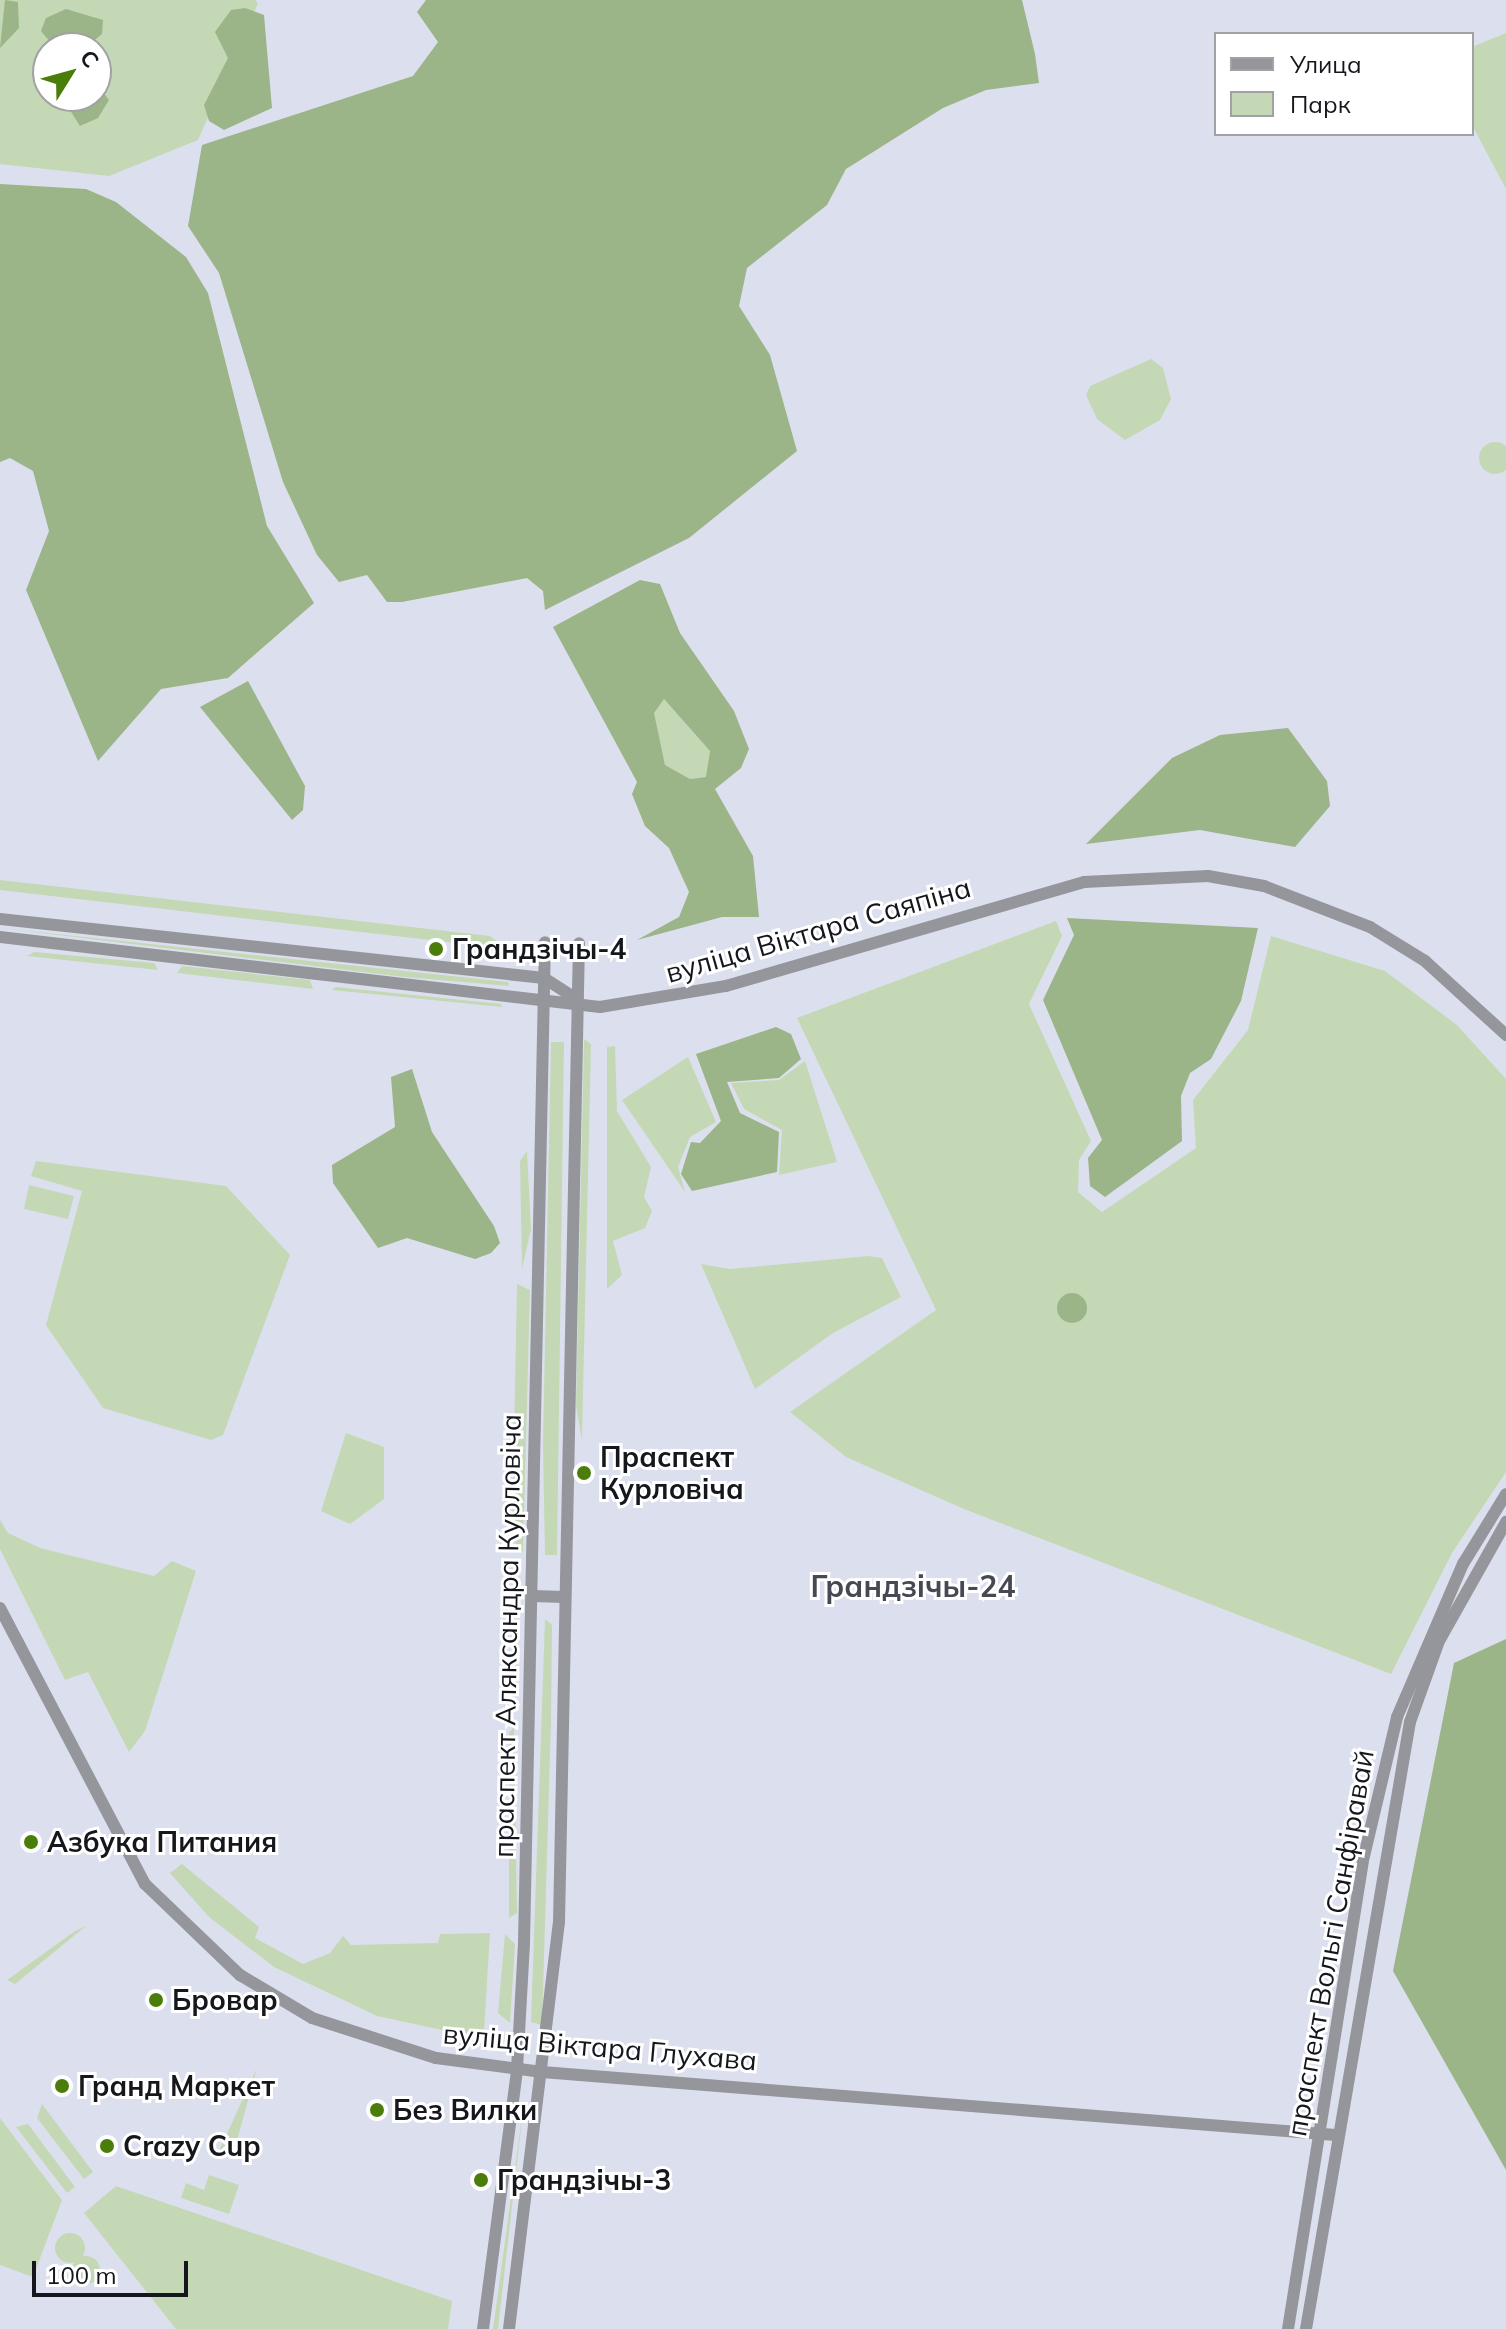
<!DOCTYPE html>
<meta charset="utf-8">
<style>
body{margin:0}
#map{position:relative;width:1506px;height:2329px;overflow:hidden;background:#dce0ee;font-family:Mulish,sans-serif}
div>[style]{position:absolute}
.green>*{inset:0;background:#c4d8b5}
.round{border-radius:50%}
.forest>*{inset:0;background:#9bb488}
.street>*{height:12px;margin:-6px;padding:0 6px;transform-origin:6px;border-radius:6px;background:#94969b}
.dots>*{width:22px;height:22px;translate:-50% -50%;box-sizing:border-box;border:4px solid #fff;border-radius:50%}
span{translate:-50% -50%;white-space:nowrap;text-align:center;line-height:1.15;-webkit-text-stroke:6px #fff;paint-order:stroke}
.street-label{font-size:28px;color:#15171c}
.poi-label{font-size:28px;color:#15171c;font-weight:700}
.left{translate:0 -50%;text-align:left}
.neighbourhood-label{font-size:30px;color:#464954;font-weight:700}
.legend{position:absolute;left:1214px;top:32px;width:260px;height:104px;box-sizing:border-box;background:#fff;border:2px solid #a1a2a4;margin:0;padding:10px 14px;list-style:none;font-size:24px;color:#15171c}
.legend li{display:flex;align-items:center;gap:16px;height:40px}
.legend b{width:40px;border:2px solid #a1a2a4}
.north{position:absolute;left:32px;top:32px;width:80px;height:80px;box-sizing:border-box;background:#fff;border:2px solid #a1a2a4;border-radius:50%;rotate:53deg;font-size:22px;font-weight:700;line-height:32px;text-align:center;color:#15171c}
.north::after{content:'';display:block;margin:auto;width:28px;height:36px;background:#4b7d0a;clip-path:polygon(50% 0,100% 100%,50% 72%,0 100%)}
.scale{position:absolute;left:32px;top:2261px;width:156px;height:36px;box-sizing:border-box;border:4px solid #15171c;border-top:0;padding-left:10px;font-size:24px;line-height:28px;white-space:nowrap;color:#15171c;-webkit-text-stroke:6px #fff;paint-order:stroke}
</style>
<div id="map">
<div class="green">
<i style="clip-path:polygon(evenodd,0 0,255px 0,258px 3px,198px 140px,109px 176px,0 164px,0 0,48px 48px,96px 48px,96px 96px,48px 96px,48px 48px)"></i>
<i style="clip-path:polygon(1506px 33px,1506px 189px,1472px 125px,1472px 47px)"></i>
<i style="clip-path:polygon(1151px 359px,1163px 368px,1171px 399px,1160px 420px,1125px 440px,1097px 419px,1086px 395px,1090px 386px)"></i>
<i class="round" style="left:1479px;top:442px;width:32px;height:32px"></i>
<i style="clip-path:polygon(664px 699px,710px 751px,707px 777px,690px 779px,665px 765px,653px 713px)"></i>
<i style="clip-path:polygon(0 880px,490px 936px,507px 949px,0 890px)"></i>
<i style="clip-path:polygon(1056px 921px,1062px 936px,1029px 1004px,1091px 1141px,1079px 1160px,1078px 1192px,1102px 1212px,1196px 1148px,1193px 1100px,1248px 1030px,1271px 936px,1385px 971px,1457px 1025px,1506px 1079px,1506px 1472px,1452px 1553px,1391px 1674px,964px 1509px,846px 1457px,790px 1412px,936px 1310px,797px 1018px)"></i>
<i style="clip-path:polygon(0 928px,508px 982px,509px 986px,405px 977px)"></i>
<i style="clip-path:polygon(34px 952px,154px 963px,158px 970px,27px 956px)"></i>
<i style="clip-path:polygon(182px 966px,310px 980px,313px 989px,177px 973px)"></i>
<i style="clip-path:polygon(336px 987px,501px 1004px,502px 1007px,332px 990px)"></i>
<i style="clip-path:polygon(584px 1039px,591px 1044px,582px 1440px,576px 1406px)"></i>
<i style="clip-path:polygon(551px 1042px,564px 1042px,557px 1555px,545px 1555px,543px 1444px)"></i>
<i style="clip-path:polygon(615px 1046px,617px 1111px,651px 1167px,644px 1197px,652px 1211px,645px 1228px,613px 1241px,622px 1275px,607px 1289px,607px 1047px)"></i>
<i style="clip-path:polygon(688px 1057px,716px 1122px,690px 1137px,678px 1167px,685px 1192px,622px 1100px)"></i>
<i style="clip-path:polygon(805px 1061px,837px 1162px,779px 1175px,782px 1130px,744px 1109px,731px 1083px,779px 1080px)"></i>
<i style="clip-path:polygon(527px 1151px,531px 1229px,522px 1269px,520px 1161px)"></i>
<i style="clip-path:polygon(36px 1161px,226px 1186px,290px 1255px,223px 1435px,211px 1440px,103px 1408px,46px 1325px,82px 1191px,31px 1176px)"></i>
<i style="clip-path:polygon(29px 1185px,74px 1196px,68px 1219px,24px 1209px)"></i>
<i style="clip-path:polygon(868px 1256px,882px 1258px,901px 1297px,833px 1333px,755px 1389px,701px 1264px,730px 1269px)"></i>
<i style="clip-path:polygon(517px 1284px,530px 1290px,523px 1552px,512px 1539px)"></i>
<i style="clip-path:polygon(346px 1433px,384px 1447px,384px 1499px,350px 1524px,321px 1511px)"></i>
<i style="clip-path:polygon(0 1520px,8px 1533px,40px 1548px,154px 1576px,172px 1561px,196px 1571px,145px 1731px,129px 1752px,88px 1672px,65px 1680px,0 1549px)"></i>
<i style="clip-path:polygon(545px 1619px,552px 1625px,551px 1721px,542px 2025px,531px 2022px)"></i>
<i style="clip-path:polygon(514px 1727px,517px 1913px,509px 1918px,509px 1733px)"></i>
<i style="clip-path:polygon(182px 1864px,259px 1927px,255px 1938px,303px 1964px,330px 1953px,343px 1936px,351px 1945px,438px 1943px,440px 1934px,490px 1933px,484px 2032px,475px 2037px,377px 2016px,274px 1967px,209px 1917px,170px 1873px)"></i>
<i style="clip-path:polygon(86px 1926px,15px 1984px,7px 1980px,75px 1931px)"></i>
<i style="clip-path:polygon(505px 1934px,515px 1944px,510px 2023px,498px 2013px)"></i>
<i style="clip-path:polygon(257px 2068px,236px 2144px,228px 2154px,219px 2151px)"></i>
<i style="clip-path:polygon(524px 2102px,498px 2329px,493px 2329px)"></i>
<i style="clip-path:polygon(42px 2104px,93px 2172px,84px 2179px,37px 2118px)"></i>
<i style="clip-path:polygon(0 2118px,62px 2200px,33px 2277px,0 2265px)"></i>
<i style="clip-path:polygon(28px 2124px,75px 2187px,67px 2193px,16px 2127px)"></i>
<i style="clip-path:polygon(209px 2175px,239px 2185px,229px 2214px,181px 2198px,186px 2183px,204px 2190px)"></i>
<i style="clip-path:polygon(116px 2186px,452px 2301px,448px 2329px,176px 2329px,84px 2213px)"></i>
<i class="round" style="left:55px;top:2233px;width:30px;height:30px"></i>
<i class="round" style="left:72px;top:2256px;width:28px;height:28px"></i>
</div>
<div class="forest">
<i style="clip-path:polygon(5px 0,18px 2px,19px 28px,0 48px)"></i>
<i style="clip-path:polygon(426px 0,1022px 0,1035px 54px,1039px 83px,986px 90px,943px 108px,846px 169px,827px 205px,747px 268px,739px 306px,770px 355px,797px 451px,689px 538px,545px 610px,543px 591px,527px 578px,402px 602px,387px 602px,367px 575px,339px 582px,317px 555px,283px 482px,219px 273px,188px 226px,202px 145px,413px 76px,438px 42px,417px 12px)"></i>
<i style="clip-path:polygon(245px 8px,264px 15px,272px 108px,224px 130px,209px 121px,204px 105px,228px 58px,215px 32px,231px 10px)"></i>
<i style="clip-path:polygon(66px 9px,103px 20px,102px 34px,85px 48px,55px 48px,41px 31px,46px 18px)"></i>
<i style="clip-path:polygon(96px 83px,109px 100px,98px 118px,80px 126px,61px 96px,96px 96px)"></i>
<i style="clip-path:polygon(0 184px,86px 189px,116px 202px,186px 257px,208px 293px,267px 526px,314px 603px,228px 678px,161px 689px,98px 761px,26px 590px,49px 531px,33px 471px,10px 458px,0 462px)"></i>
<i style="clip-path:polygon(evenodd,640px 580px,660px 584px,680px 633px,734px 711px,749px 749px,741px 768px,715px 789px,753px 856px,759px 917px,722px 917px,637px 940px,679px 917px,689px 892px,669px 848px,645px 826px,632px 794px,637px 782px,553px 627px,640px 580px,664px 699px,710px 751px,706px 777px,690px 779px,665px 765px,654px 713px,664px 699px)"></i>
<i style="clip-path:polygon(248px 681px,305px 786px,303px 810px,292px 820px,200px 707px)"></i>
<i style="clip-path:polygon(1288px 728px,1327px 781px,1330px 806px,1295px 847px,1200px 830px,1086px 844px,1172px 758px,1220px 735px)"></i>
<i style="clip-path:polygon(1067px 918px,1258px 928px,1241px 1001px,1211px 1059px,1190px 1073px,1181px 1096px,1182px 1141px,1105px 1197px,1090px 1186px,1088px 1158px,1102px 1140px,1043px 1000px,1074px 935px)"></i>
<i style="clip-path:polygon(776px 1027px,791px 1034px,801px 1059px,779px 1078px,727px 1082px,740px 1113px,779px 1132px,777px 1172px,692px 1191px,681px 1174px,691px 1142px,700px 1143px,721px 1121px,696px 1054px)"></i>
<i style="clip-path:polygon(412px 1069px,432px 1132px,494px 1226px,500px 1243px,491px 1253px,475px 1259px,407px 1238px,378px 1248px,333px 1183px,332px 1165px,395px 1127px,391px 1077px)"></i>
<i class="round" style="left:1057px;top:1293px;width:30px;height:30px"></i>
<i style="clip-path:polygon(1506px 1639px,1506px 2170px,1393px 1971px,1454px 1663px)"></i>
</div>
<div class="street">
<i style="left:0;top:919px;width:547px;rotate:6.19deg"></i>
<i style="left:544px;top:978px;width:37px;rotate:33deg"></i>
<i style="left:0;top:937px;width:604px;rotate:6.65deg"></i>
<i style="left:600px;top:1007px;width:128px;rotate:-9.5deg"></i>
<i style="left:726px;top:986px;width:373px;rotate:-16.2deg"></i>
<i style="left:1084px;top:882px;width:124px;rotate:-2.8deg"></i>
<i style="left:1208px;top:876px;width:57px;rotate:10.1deg"></i>
<i style="left:1264px;top:886px;width:114px;rotate:21.1deg"></i>
<i style="left:1370px;top:927px;width:65px;rotate:31.7deg"></i>
<i style="left:1425px;top:961px;width:110px;rotate:42.4deg"></i>
<i style="left:533px;top:1596px;width:31px;rotate:2deg"></i>
<i style="left:0;top:1608px;width:312px;rotate:62.3deg"></i>
<i style="left:145px;top:1884px;width:132px;rotate:43.8deg"></i>
<i style="left:240px;top:1975px;width:84px;rotate:30.8deg"></i>
<i style="left:312px;top:2018px;width:130px;rotate:17.9deg"></i>
<i style="left:436px;top:2058px;width:107px;rotate:7.5deg"></i>
<i style="left:542px;top:2072px;width:796px;rotate:4.54deg"></i>
<i style="left:483px;top:2329px;width:262px;rotate:-82.5deg"></i>
<i style="left:517px;top:2069px;width:127px;rotate:-86.8deg"></i>
<i style="left:524px;top:1942px;width:1000px;rotate:-88.8deg"></i>
<i style="left:509px;top:2329px;width:410px;rotate:-83deg"></i>
<i style="left:559px;top:1922px;width:979px;rotate:-88.83deg"></i>
<i style="left:1288px;top:2329px;width:479px;rotate:-80.9deg"></i>
<i style="left:1364px;top:1856px;width:143px;rotate:-76.6deg"></i>
<i style="left:1397px;top:1717px;width:167px;rotate:-66.7deg"></i>
<i style="left:1463px;top:1564px;width:82px;rotate:-58.4deg"></i>
<i style="left:1306px;top:2329px;width:616px;rotate:-80.28deg"></i>
<i style="left:1410px;top:1722px;width:86px;rotate:-70.3deg"></i>
<i style="left:1439px;top:1641px;width:137px;rotate:-60.6deg"></i>
</div>
<div class="dots">
<i style="left:436px;top:949px;background:#4b7d0a"></i>
<i style="left:584px;top:1473px;background:#4b7d0a"></i>
<i style="left:31px;top:1842px;background:#4b7d0a"></i>
<i style="left:156px;top:2000px;background:#4b7d0a"></i>
<i style="left:62px;top:2086px;background:#4b7d0a"></i>
<i style="left:377px;top:2110px;background:#4b7d0a"></i>
<i style="left:107px;top:2146px;background:#4b7d0a"></i>
<i style="left:481px;top:2180px;background:#4b7d0a"></i>
</div>
<div class="street-label">
<span style="left:818px;top:930px;rotate:-16deg">вуліца Віктара Саяпіна</span>
<span style="left:507px;top:1636px;rotate:-89deg">праспект Аляксандра Курловіча</span>
<span style="left:1330px;top:1943px;rotate:-80deg">праспект Вольгі Санфіравай</span>
<span style="left:600px;top:2047px;rotate:5deg">вуліца Віктара Глухава</span>
</div>
<div class="poi-label">
<span class="left" style="left:452px;top:949px">Грандзічы-4</span>
<span class="left" style="left:600px;top:1473px">Праспект<br>Курловіча</span>
<span class="left" style="left:47px;top:1842px">Азбука Питания</span>
<span class="left" style="left:172px;top:2000px">Бровар</span>
<span class="left" style="left:78px;top:2086px">Гранд Маркет</span>
<span class="left" style="left:393px;top:2110px">Без Вилки</span>
<span class="left" style="left:123px;top:2146px">Crazy Cup</span>
<span class="left" style="left:497px;top:2180px">Грандзічы-3</span>
</div>
<div class="neighbourhood-label">
<span style="left:913px;top:1586px">Грандзічы-24</span>
</div>
<ul class="legend">
<li><b style="height:10px;background:#94969b"></b>Улица</li>
<li><b style="height:22px;background:#c4d8b5"></b>Парк</li>
</ul>
<div class="north">С</div>
<div class="scale">100 m</div>
</div>
